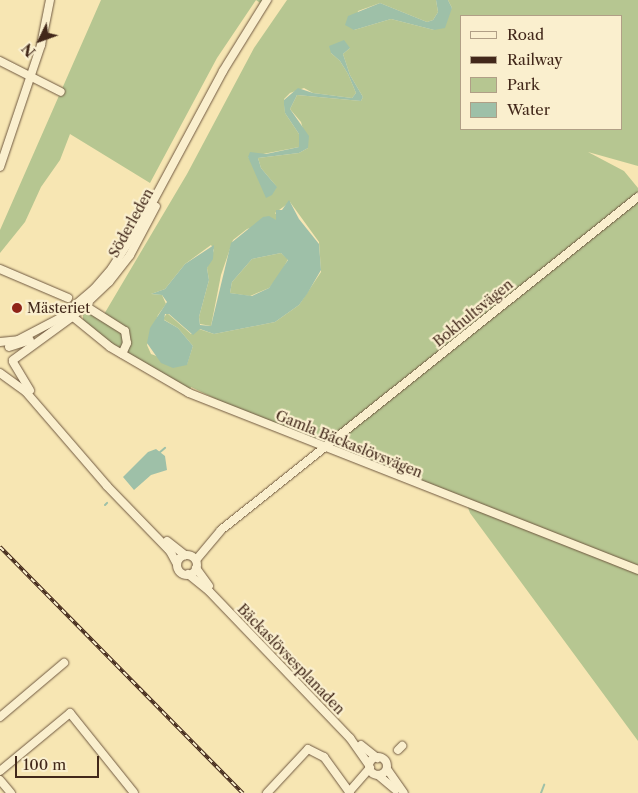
<!DOCTYPE html>
<meta charset="utf-8">
<style>
body{margin:0}
#map{position:relative;width:638px;height:793px;overflow:hidden;background:#f7e6b3;font-family:"Libre Caslon Text",serif}
div>[style]{position:absolute}
.green>*{inset:0;background:#b6c691}
.water>*{inset:0;background:#9ec0a8}
.stream>*{height:2px;margin:-1px;padding:0 1px;transform-origin:1px;border-radius:1px;background:#9ec0a8}
.roads{filter:drop-shadow(0 0 1px #6f5840) drop-shadow(0 0 1px #6f5840)}
.minor>*{height:8px;margin:-4px;padding:0 4px;transform-origin:4px;border-radius:4px;background:#faefce}
.minor>.ring{margin:-4px;padding:0;box-sizing:content-box;background:none;border:8px solid #faefce;border-radius:50%}
.rail>*{height:4px;margin-top:-2px;transform-origin:0;background:repeating-linear-gradient(90deg,#faefce 0 5.5px,#42281a 0 11px);box-sizing:border-box;border-block:1px solid #42281a}
.dots>*{width:14px;height:14px;translate:-50% -50%;box-sizing:border-box;border:2px solid #faefce;border-radius:50%}
span{translate:-50% -50%;white-space:nowrap;text-align:center;line-height:1.15;-webkit-text-stroke:4.5px #faefce;paint-order:stroke}
.street-label{font-size:14px;color:#42281a}
.poi-label{font-size:14px;color:#42281a}
.left{translate:0 -50%;text-align:left}
.legend{position:absolute;left:460px;top:15px;width:162px;height:115px;box-sizing:border-box;background:#faefce;border:1px solid #b09f86;margin:0;padding:6px 9px;list-style:none;font-size:15px;color:#42281a}
.legend li{display:flex;align-items:center;gap:10px;height:25px}
.legend b{width:25px;border:1px solid #b09f86}
.north{position:absolute;left:15px;top:15px;width:50px;height:50px;-webkit-text-stroke:4px #faefce;paint-order:stroke;rotate:228deg;font-size:14px;font-weight:700;line-height:20px;text-align:center;color:#42281a}
.north::after{content:'';display:block;margin:auto;width:18px;height:22px;background:#42281a;clip-path:polygon(50% 0,100% 100%,50% 72%,0 100%)}
.scale{position:absolute;left:15px;top:756px;width:84px;height:22px;box-sizing:border-box;border:2px solid #42281a;border-top:0;padding-left:6px;font-size:15px;line-height:18px;white-space:nowrap;color:#42281a;-webkit-text-stroke:4px #faefce;paint-order:stroke}
</style>
<div id="map">
<div class="green">
<i style="clip-path:polygon(101px 0,267px 0,263px 5px,256px 0,217px 58px,150px 183px,70px 134px,60px 160px,41px 187px,25px 222px,0 253px,0 230px)"></i>
<i style="clip-path:polygon(evenodd,287px 0,436px 0,438px 12px,433px 20px,427px 22px,380px 3px,358px 11px,354px 30px,391px 19px,434px 30px,452px 8px,448px 0,638px 0,638px 166px,588px 152px,624px 171px,638px 188px,638px 741px,470px 513px,464px 497px,226px 404px,191px 387px,189px 393px,122px 354px,83px 320px,83px 313px,91px 306px,103px 316px,187px 174px,254px 48px,287px 0,462px 16px,622px 16px,622px 129px,462px 129px,462px 16px,287px 0,350px 48px,343px 54px,350px 75px,363px 97px,361px 101px,297px 95px,290px 109px,301px 122px,308px 148px,299px 153px,258px 158px,261px 168px,277px 187px,248px 157px,299px 147px,299px 134px,285px 113px,284px 99px,290px 93px,304px 88px,313px 93px,352px 98px,356px 93px,348px 74px,340px 61px,331px 53px,350px 48px,287px 0,290px 202px,319px 242px,320px 256px,321px 272px,299px 305px,275px 322px,214px 334px,199px 329px,191px 334px,167px 313px,163px 319px,178px 328px,193px 346px,187px 364px,180px 365px,151px 354px,147px 345px,158px 315px,166px 304px,162px 295px,151px 294px,165px 289px,185px 264px,211px 245px,214px 250px,207px 268px,209px 280px,199px 317px,200px 324px,211px 326px,221px 275px,233px 240px,247px 229px,276px 220px,278px 216px,275px 213px,290px 202px)"></i>
<i style="clip-path:polygon(281px 253px,288px 259px,280px 275px,269px 288px,250px 296px,230px 293px,232px 282px,252px 259px)"></i>
</div>
<div class="water">
<i style="clip-path:polygon(436px 0,448px 0,452px 8px,445px 28px,434px 30px,391px 19px,354px 30px,345px 25px,348px 16px,380px 3px,427px 22px,433px 20px,438px 12px)"></i>
<i style="clip-path:polygon(344px 40px,350px 48px,343px 54px,350px 75px,363px 97px,361px 101px,297px 95px,290px 109px,309px 136px,308px 148px,299px 153px,258px 158px,261px 168px,277px 187px,272px 195px,266px 198px,248px 157px,250px 152px,266px 154px,299px 147px,299px 134px,285px 113px,284px 105px,284px 100px,298px 88px,313px 93px,352px 98px,356px 93px,348px 74px,340px 61px,331px 53px,329px 46px)"></i>
<i style="clip-path:polygon(evenodd,289px 200px,299px 219px,319px 244px,321px 270px,307px 294px,299px 305px,275px 322px,214px 334px,200px 329px,193px 335px,169px 314px,165px 314px,164px 320px,178px 328px,193px 346px,187px 365px,173px 368px,161px 363px,147px 343px,150px 328px,167px 302px,162px 295px,151px 294px,165px 289px,185px 264px,214px 245px,213px 259px,207px 268px,209px 280px,199px 317px,200px 325px,211px 326px,231px 243px,263px 217px,269px 216px,276px 220px,276px 210px,282px 210px,289px 200px,281px 253px,288px 260px,269px 288px,252px 296px,230px 293px,232px 282px,252px 259px,281px 253px)"></i>
<i style="clip-path:polygon(156px 449px,165px 456px,167px 470px,151px 475px,134px 490px,123px 477px,148px 452px)"></i>
</div>
<div class="stream">
<i style="left:159px;top:453px;width:8px;rotate:-40deg"></i>
<i style="left:105px;top:505px;width:3px;rotate:-45deg"></i>
<i style="left:541px;top:793px;width:9px;rotate:-69deg"></i>
</div>
<div class="roads">
<div class="minor">
<i style="left:0;top:61px;width:68px;rotate:26.9deg"></i>
<i style="left:0;top:167px;width:129px;rotate:-71.4deg"></i>
<i style="left:41px;top:45px;width:46px;rotate:-78.7deg"></i>
<i style="left:0;top:269px;width:74px;rotate:23.1deg"></i>
<i style="left:90px;top:309px;width:41px;rotate:32.2deg"></i>
<i style="left:125px;top:331px;width:12px;rotate:81deg"></i>
<i style="left:127px;top:343px;width:12px;rotate:114deg"></i>
<i style="left:67px;top:312px;width:55px;rotate:39.1deg"></i>
<i style="left:110px;top:347px;width:91px;rotate:30.2deg"></i>
<i style="left:189px;top:393px;width:483px;rotate:21.5deg"></i>
<i style="left:0;top:342px;width:18px;rotate:-6deg"></i>
<i style="left:18px;top:340px;width:47px;rotate:-27.6deg"></i>
<i style="left:60px;top:318px;width:45px;rotate:-40.5deg"></i>
<i style="left:94px;top:289px;width:28px;rotate:-49deg"></i>
<i style="left:112px;top:268px;width:59px;rotate:-57.4deg"></i>
<i style="left:144px;top:218px;width:167px;rotate:-61.7deg"></i>
<i style="left:223px;top:71px;width:84px;rotate:-58.2deg"></i>
<i style="left:9px;top:347px;width:22px;rotate:-18deg"></i>
<i style="left:13px;top:360px;width:73px;rotate:-36.1deg"></i>
<i style="left:72px;top:317px;width:51px;rotate:-43.4deg"></i>
<i style="left:109px;top:282px;width:34px;rotate:-52deg"></i>
<i style="left:130px;top:255px;width:55px;rotate:-62deg"></i>
<i style="left:13px;top:362px;width:33px;rotate:59deg"></i>
<i style="left:0;top:373px;width:32px;rotate:36deg"></i>
<i style="left:26px;top:392px;width:124px;rotate:49.2deg"></i>
<i style="left:107px;top:486px;width:91px;rotate:45.9deg"></i>
<i style="left:170px;top:551px;width:15px;rotate:62deg"></i>
<i style="left:167px;top:541px;width:23px;rotate:38deg"></i>
<i class="ring" style="left:177px;top:555px;width:12px;height:12px"></i>
<i style="left:196px;top:560px;width:39px;rotate:-50deg"></i>
<i style="left:221px;top:530px;width:534px;rotate:-38.61deg"></i>
<i style="left:196px;top:568px;width:22px;rotate:54deg"></i>
<i style="left:188px;top:574px;width:27px;rotate:39deg"></i>
<i style="left:209px;top:591px;width:204px;rotate:46.2deg"></i>
<i style="left:350px;top:738px;width:33px;rotate:55deg"></i>
<i style="left:0;top:717px;width:84px;rotate:-40.2deg"></i>
<i style="left:361px;top:745px;width:21px;rotate:39deg"></i>
<i style="left:398px;top:750px;width:6px;rotate:-45deg"></i>
<i class="ring" style="left:369px;top:757px;width:10px;height:10px"></i>
<i style="left:387px;top:769px;width:29px;rotate:55deg"></i>
<i style="left:0;top:771px;width:91px;rotate:-39.6deg"></i>
<i style="left:70px;top:713px;width:102px;rotate:51.3deg"></i>
<i style="left:378px;top:775px;width:23px;rotate:40deg"></i>
<i style="left:0;top:780px;width:17px;rotate:50deg"></i>
<i style="left:349px;top:792px;width:32px;rotate:-49deg"></i>
<i style="left:267px;top:793px;width:60px;rotate:-47deg"></i>
<i style="left:308px;top:749px;width:18px;rotate:27deg"></i>
<i style="left:324px;top:757px;width:44px;rotate:54.2deg"></i>
</div>
</div>
<div class="rail">
<i style="left:0;top:547px;width:346px;rotate:45.4deg"></i>
</div>
<div class="dots">
<i style="left:17px;top:308px;background:#8f2418"></i>
</div>
<div class="street-label">
<span style="left:131px;top:223px;rotate:-61deg">Söderleden</span>
<span style="left:473px;top:313px;rotate:-39deg">Bokhultsvägen</span>
<span style="left:349px;top:444px;rotate:22deg">Gamla Bäckaslövsvägen</span>
<span style="left:291px;top:659px;rotate:46deg">Bäckaslövsesplanaden</span>
</div>
<div class="poi-label">
<span class="left" style="left:27px;top:308px">Mästeriet</span>
</div>
<ul class="legend">
<li><b style="height:6px;background:#faefce"></b>Road</li>
<li><b style="height:6px;background:#42281a"></b>Railway</li>
<li><b style="height:14px;background:#b6c691"></b>Park</li>
<li><b style="height:14px;background:#9ec0a8"></b>Water</li>
</ul>
<div class="north">N</div>
<div class="scale">100 m</div>
</div>
